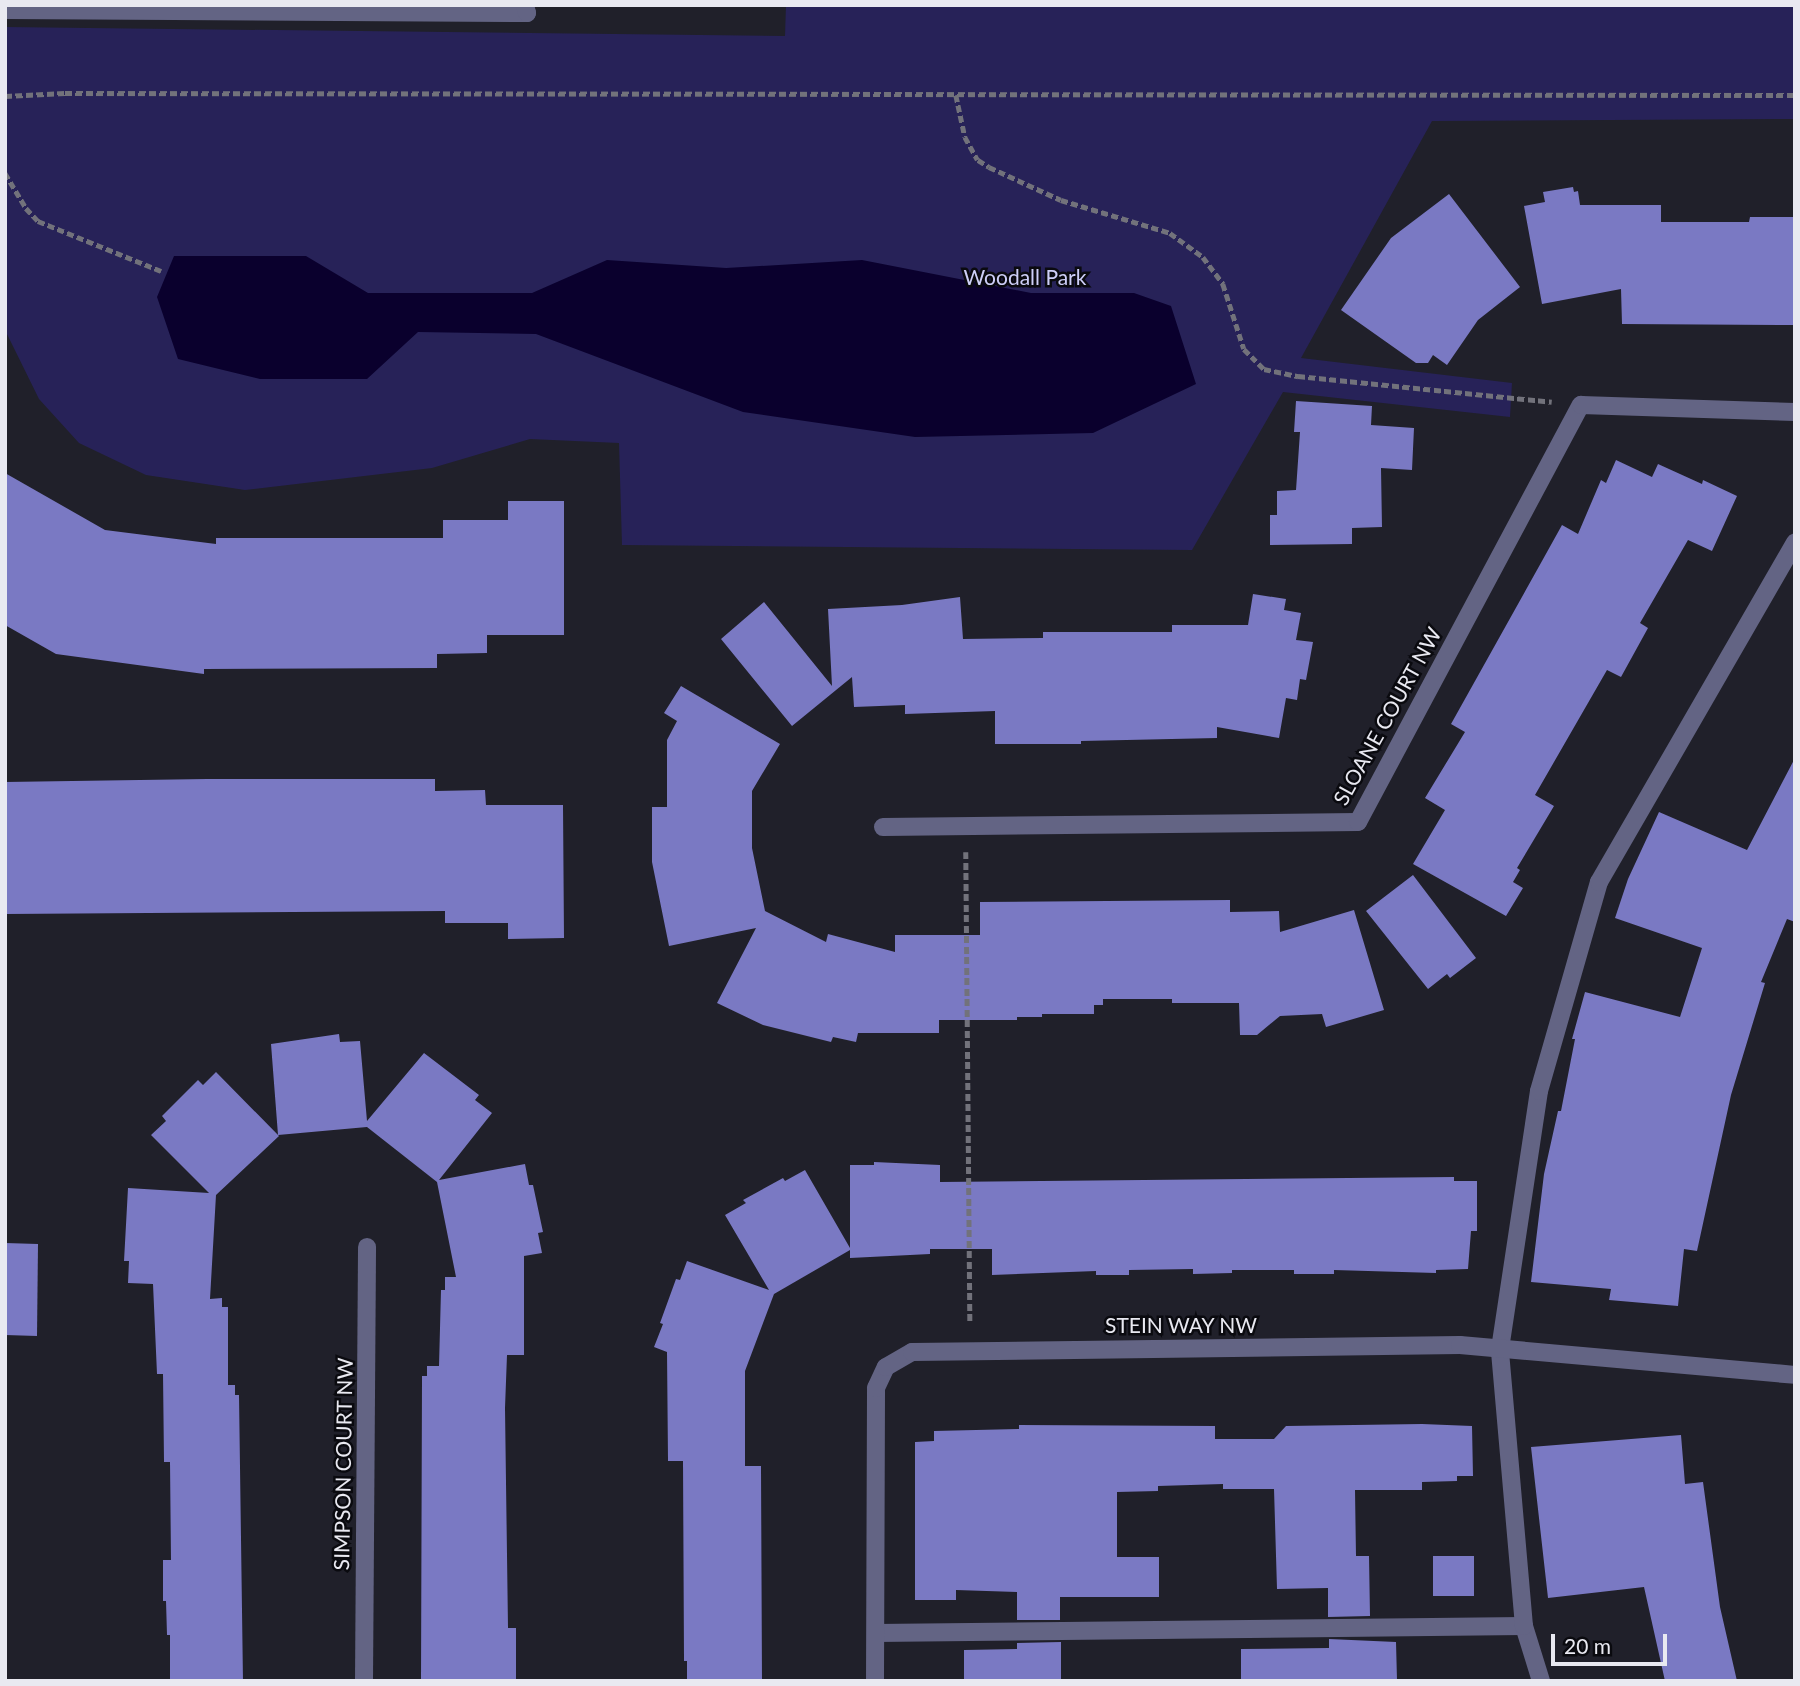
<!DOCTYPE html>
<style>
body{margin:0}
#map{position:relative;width:1800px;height:1686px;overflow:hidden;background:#20202a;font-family:Lato,sans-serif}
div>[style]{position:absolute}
.green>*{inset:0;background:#272258}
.water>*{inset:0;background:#0a002d}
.building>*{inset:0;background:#7a79c3}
.path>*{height:4.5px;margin-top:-2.25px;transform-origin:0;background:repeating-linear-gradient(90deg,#72727b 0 7px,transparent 0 10.5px)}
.service>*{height:18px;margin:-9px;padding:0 9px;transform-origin:9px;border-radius:9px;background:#636484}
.minor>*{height:18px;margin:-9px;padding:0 9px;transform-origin:9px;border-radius:9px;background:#636484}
span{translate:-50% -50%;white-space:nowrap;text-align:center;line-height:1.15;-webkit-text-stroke:5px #0a0a0f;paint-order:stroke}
.park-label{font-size:21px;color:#cecff8}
.street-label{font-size:21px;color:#e9e9f1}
.frame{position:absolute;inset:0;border:7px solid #e9e9f1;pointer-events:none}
.scale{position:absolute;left:1551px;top:1634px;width:116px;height:32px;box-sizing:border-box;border:4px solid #e9e9f1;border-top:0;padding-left:9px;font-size:21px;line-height:24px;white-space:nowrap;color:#e9e9f1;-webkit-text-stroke:5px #0a0a0f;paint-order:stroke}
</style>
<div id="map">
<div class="green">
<i style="clip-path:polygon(786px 5px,1795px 5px,1795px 119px,1432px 121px,1301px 358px,1512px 383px,1510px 417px,1283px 392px,1192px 550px,622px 545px,619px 443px,530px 439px,432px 468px,245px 490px,146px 475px,79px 443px,39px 399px,5px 330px,5px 27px,785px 36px)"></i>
</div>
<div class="water">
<i style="clip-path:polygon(174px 256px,306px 256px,368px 293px,532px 293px,607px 260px,726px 268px,862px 260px,1031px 293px,1134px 293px,1171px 306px,1196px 384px,1093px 433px,915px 437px,743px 412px,536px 334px,418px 332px,367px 379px,260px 379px,178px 359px,157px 297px)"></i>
</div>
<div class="building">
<i style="clip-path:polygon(1573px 187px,1574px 192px,1578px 191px,1580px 205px,1661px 205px,1661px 222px,1749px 222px,1750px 217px,1795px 217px,1795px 325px,1622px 324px,1621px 289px,1542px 304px,1524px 206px,1545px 202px,1543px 192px)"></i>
<i style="clip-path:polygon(1449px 194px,1520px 287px,1478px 320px,1447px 365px,1433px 355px,1428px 363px,1416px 363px,1341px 310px,1391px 238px)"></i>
<i style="clip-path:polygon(1296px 401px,1372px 406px,1371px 425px,1414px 428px,1412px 470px,1381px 468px,1382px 527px,1352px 528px,1352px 544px,1270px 545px,1270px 515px,1277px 515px,1277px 491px,1296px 490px,1300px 432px,1294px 432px)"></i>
<i style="clip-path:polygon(1616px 460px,1652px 477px,1658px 464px,1702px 484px,1703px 480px,1737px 496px,1712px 551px,1688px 540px,1640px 623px,1648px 628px,1621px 677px,1607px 670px,1535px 795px,1554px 806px,1517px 868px,1520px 870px,1513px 882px,1523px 888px,1506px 916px,1413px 864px,1445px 810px,1425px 798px,1465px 732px,1451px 724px,1542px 561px,1562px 525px,1578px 534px,1601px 480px,1606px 483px)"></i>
<i style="clip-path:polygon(5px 473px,105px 530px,216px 544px,216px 538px,443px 538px,443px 520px,508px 520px,508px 501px,564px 501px,564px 635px,487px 635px,487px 653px,437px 654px,437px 668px,204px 669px,204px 674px,56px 654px,5px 625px)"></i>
<i style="clip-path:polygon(1253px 594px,1286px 599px,1284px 610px,1301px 613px,1296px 640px,1313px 642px,1306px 680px,1300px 679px,1297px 700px,1286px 698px,1279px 738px,1217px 727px,1217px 738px,1081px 741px,1081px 744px,995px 744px,995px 711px,905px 714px,905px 705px,854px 707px,852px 677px,792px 726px,721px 639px,764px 602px,832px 686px,828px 609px,902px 605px,960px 597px,963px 639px,1043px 638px,1043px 632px,1172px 632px,1172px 625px,1248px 625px)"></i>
<i style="clip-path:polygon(681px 686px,780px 744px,752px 791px,752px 848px,765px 911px,826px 942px,828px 934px,895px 952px,895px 935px,980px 935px,980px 902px,1230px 900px,1230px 912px,1279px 911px,1280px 932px,1354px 910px,1384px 1010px,1326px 1027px,1322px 1014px,1280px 1016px,1257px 1035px,1240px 1035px,1239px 1003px,1172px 1003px,1172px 999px,1103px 999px,1103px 1005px,1094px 1005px,1094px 1014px,1042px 1014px,1042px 1017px,1017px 1017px,1017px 1020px,939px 1020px,939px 1033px,858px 1033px,856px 1042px,833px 1037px,831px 1042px,763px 1025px,717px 1003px,756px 928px,669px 946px,652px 862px,652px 807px,667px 807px,667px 740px,677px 721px,664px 713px)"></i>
<i style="clip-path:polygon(1795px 758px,1795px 922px,1787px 919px,1761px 982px,1765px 983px,1731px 1095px,1697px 1251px,1684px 1249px,1678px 1306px,1609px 1300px,1611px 1289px,1531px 1282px,1544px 1174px,1558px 1111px,1561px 1111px,1575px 1039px,1572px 1039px,1585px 992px,1680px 1017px,1702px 948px,1615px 918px,1628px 879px,1659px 812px,1747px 850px)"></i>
<i style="clip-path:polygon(207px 779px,435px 779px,435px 791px,485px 790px,486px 805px,563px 805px,564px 938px,508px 939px,508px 923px,445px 923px,445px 911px,5px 914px,5px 782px)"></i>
<i style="clip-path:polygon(1413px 875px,1476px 958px,1450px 978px,1447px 974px,1428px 989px,1366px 911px)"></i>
<i style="clip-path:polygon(339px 1034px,340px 1042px,360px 1041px,367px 1121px,424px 1053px,479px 1095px,475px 1100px,492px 1113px,439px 1180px,525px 1164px,529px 1185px,533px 1185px,543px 1232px,538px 1233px,542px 1253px,524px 1256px,524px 1355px,507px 1355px,505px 1408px,508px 1628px,516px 1628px,516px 1681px,421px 1681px,422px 1376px,427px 1376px,427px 1366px,439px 1366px,441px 1290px,445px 1290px,445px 1277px,456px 1277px,437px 1182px,367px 1127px,278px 1135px,271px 1044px)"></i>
<i style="clip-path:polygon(216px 1072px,279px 1136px,216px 1195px,210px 1299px,222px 1298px,222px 1307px,228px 1307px,228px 1385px,235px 1385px,235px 1395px,239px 1395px,243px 1681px,170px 1681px,170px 1635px,167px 1635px,166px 1601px,163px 1601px,163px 1560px,171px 1560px,170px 1462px,164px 1462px,163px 1374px,157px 1374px,153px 1284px,128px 1283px,129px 1261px,124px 1261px,128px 1188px,209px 1193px,151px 1135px,166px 1121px,162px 1116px,198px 1080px,203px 1085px)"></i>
<i style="clip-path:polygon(874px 1162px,940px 1165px,940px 1182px,1454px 1177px,1454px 1181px,1477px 1181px,1477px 1231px,1471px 1231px,1468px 1269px,1436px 1270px,1436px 1273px,1334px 1270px,1334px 1274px,1294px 1274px,1294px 1270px,1232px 1270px,1232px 1273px,1193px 1274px,1193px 1269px,1129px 1270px,1129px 1275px,1096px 1275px,1096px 1271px,992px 1275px,992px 1249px,930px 1249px,930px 1254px,850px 1258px,850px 1250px,774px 1294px,745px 1371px,745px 1466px,761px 1466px,762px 1681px,687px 1681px,687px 1661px,684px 1661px,683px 1461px,668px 1461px,667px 1352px,654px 1347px,663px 1324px,660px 1323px,676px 1279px,680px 1280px,687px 1261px,769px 1290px,725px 1215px,746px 1203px,743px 1200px,783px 1178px,785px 1181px,805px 1170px,850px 1248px,850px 1165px,874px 1165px)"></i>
<i style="clip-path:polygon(5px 1243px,38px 1244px,37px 1336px,5px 1335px)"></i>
<i style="clip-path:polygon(1422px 1424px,1472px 1426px,1473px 1476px,1457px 1476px,1457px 1481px,1422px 1482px,1422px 1490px,1355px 1490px,1356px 1556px,1369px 1556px,1370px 1616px,1328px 1617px,1328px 1588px,1277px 1589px,1274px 1489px,1223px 1489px,1223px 1484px,1158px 1486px,1158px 1491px,1117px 1492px,1117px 1557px,1159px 1557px,1159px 1597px,1060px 1597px,1060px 1620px,1017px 1620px,1017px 1592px,956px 1590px,956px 1600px,915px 1600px,915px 1442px,934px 1441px,934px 1431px,1019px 1429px,1019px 1425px,1215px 1426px,1215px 1439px,1274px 1439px,1286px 1426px)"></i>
<i style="clip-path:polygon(1681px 1435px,1685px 1484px,1703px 1482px,1720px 1607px,1737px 1681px,1665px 1681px,1644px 1587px,1548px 1598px,1531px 1447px)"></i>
<i style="clip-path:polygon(1433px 1556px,1474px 1556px,1474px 1596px,1433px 1596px)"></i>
<i style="clip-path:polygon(1329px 1639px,1396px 1642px,1397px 1680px,1241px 1681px,1241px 1649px,1329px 1648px)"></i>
<i style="clip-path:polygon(1061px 1642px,1061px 1681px,964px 1681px,964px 1650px,1017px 1649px,1017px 1643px)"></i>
</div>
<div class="path">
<i style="left:956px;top:95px;width:43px;rotate:77.9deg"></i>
<i style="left:965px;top:137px;width:26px;rotate:61deg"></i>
<i style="left:978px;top:160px;width:13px;rotate:32deg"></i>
<i style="left:989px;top:167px;width:79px;rotate:24.6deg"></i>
<i style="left:1061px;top:200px;width:114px;rotate:16.8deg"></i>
<i style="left:1170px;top:233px;width:41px;rotate:36deg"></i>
<i style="left:1203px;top:257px;width:34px;rotate:53deg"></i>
<i style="left:1223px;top:284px;width:68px;rotate:72.1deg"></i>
<i style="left:1244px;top:349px;width:28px;rotate:45deg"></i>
<i style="left:1264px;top:369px;width:35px;rotate:12deg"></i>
<i style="left:1298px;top:376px;width:255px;rotate:5.8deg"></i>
<i style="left:5px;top:96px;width:60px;rotate:-2.9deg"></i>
<i style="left:65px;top:93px;width:1730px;rotate:0.07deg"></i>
<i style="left:5px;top:173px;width:41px;rotate:59deg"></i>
<i style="left:26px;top:208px;width:18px;rotate:47deg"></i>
<i style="left:38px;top:221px;width:133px;rotate:22.1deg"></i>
<i style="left:966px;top:852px;width:471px;rotate:89.5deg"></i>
</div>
<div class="service">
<i style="left:5px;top:10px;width:522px;rotate:0.33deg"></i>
<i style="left:527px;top:13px;width:8px;rotate:-104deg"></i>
<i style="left:876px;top:1633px;width:648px;rotate:-0.62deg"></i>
<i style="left:1541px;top:1681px;width:58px;rotate:-107.2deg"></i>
<i style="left:1524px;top:1626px;width:278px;rotate:-95deg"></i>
<i style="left:1500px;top:1349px;width:261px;rotate:-81.4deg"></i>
<i style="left:1539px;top:1091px;width:217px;rotate:-74deg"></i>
<i style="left:1599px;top:882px;width:392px;rotate:-60deg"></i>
</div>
<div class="minor">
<i style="left:883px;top:827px;width:475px;rotate:-0.6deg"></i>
<i style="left:1358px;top:822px;width:473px;rotate:-61.9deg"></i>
<i style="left:1581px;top:405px;width:214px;rotate:1.9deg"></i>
<i style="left:364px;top:1681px;width:434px;rotate:-89.6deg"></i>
<i style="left:875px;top:1681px;width:293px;rotate:-89.8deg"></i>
<i style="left:876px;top:1388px;width:23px;rotate:-65deg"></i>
<i style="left:886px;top:1367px;width:30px;rotate:-30deg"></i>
<i style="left:912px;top:1352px;width:548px;rotate:-0.73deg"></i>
<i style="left:1460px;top:1345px;width:336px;rotate:5.1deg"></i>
</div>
<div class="park-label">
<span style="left:1025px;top:277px">Woodall Park</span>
</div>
<div class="street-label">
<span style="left:1387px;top:716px;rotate:-61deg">SLOANE COURT NW</span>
<span style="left:1181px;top:1325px">STEIN WAY NW</span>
<span style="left:343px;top:1464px;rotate:-89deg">SIMPSON COURT NW</span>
</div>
<div class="frame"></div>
<div class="scale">20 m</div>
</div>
